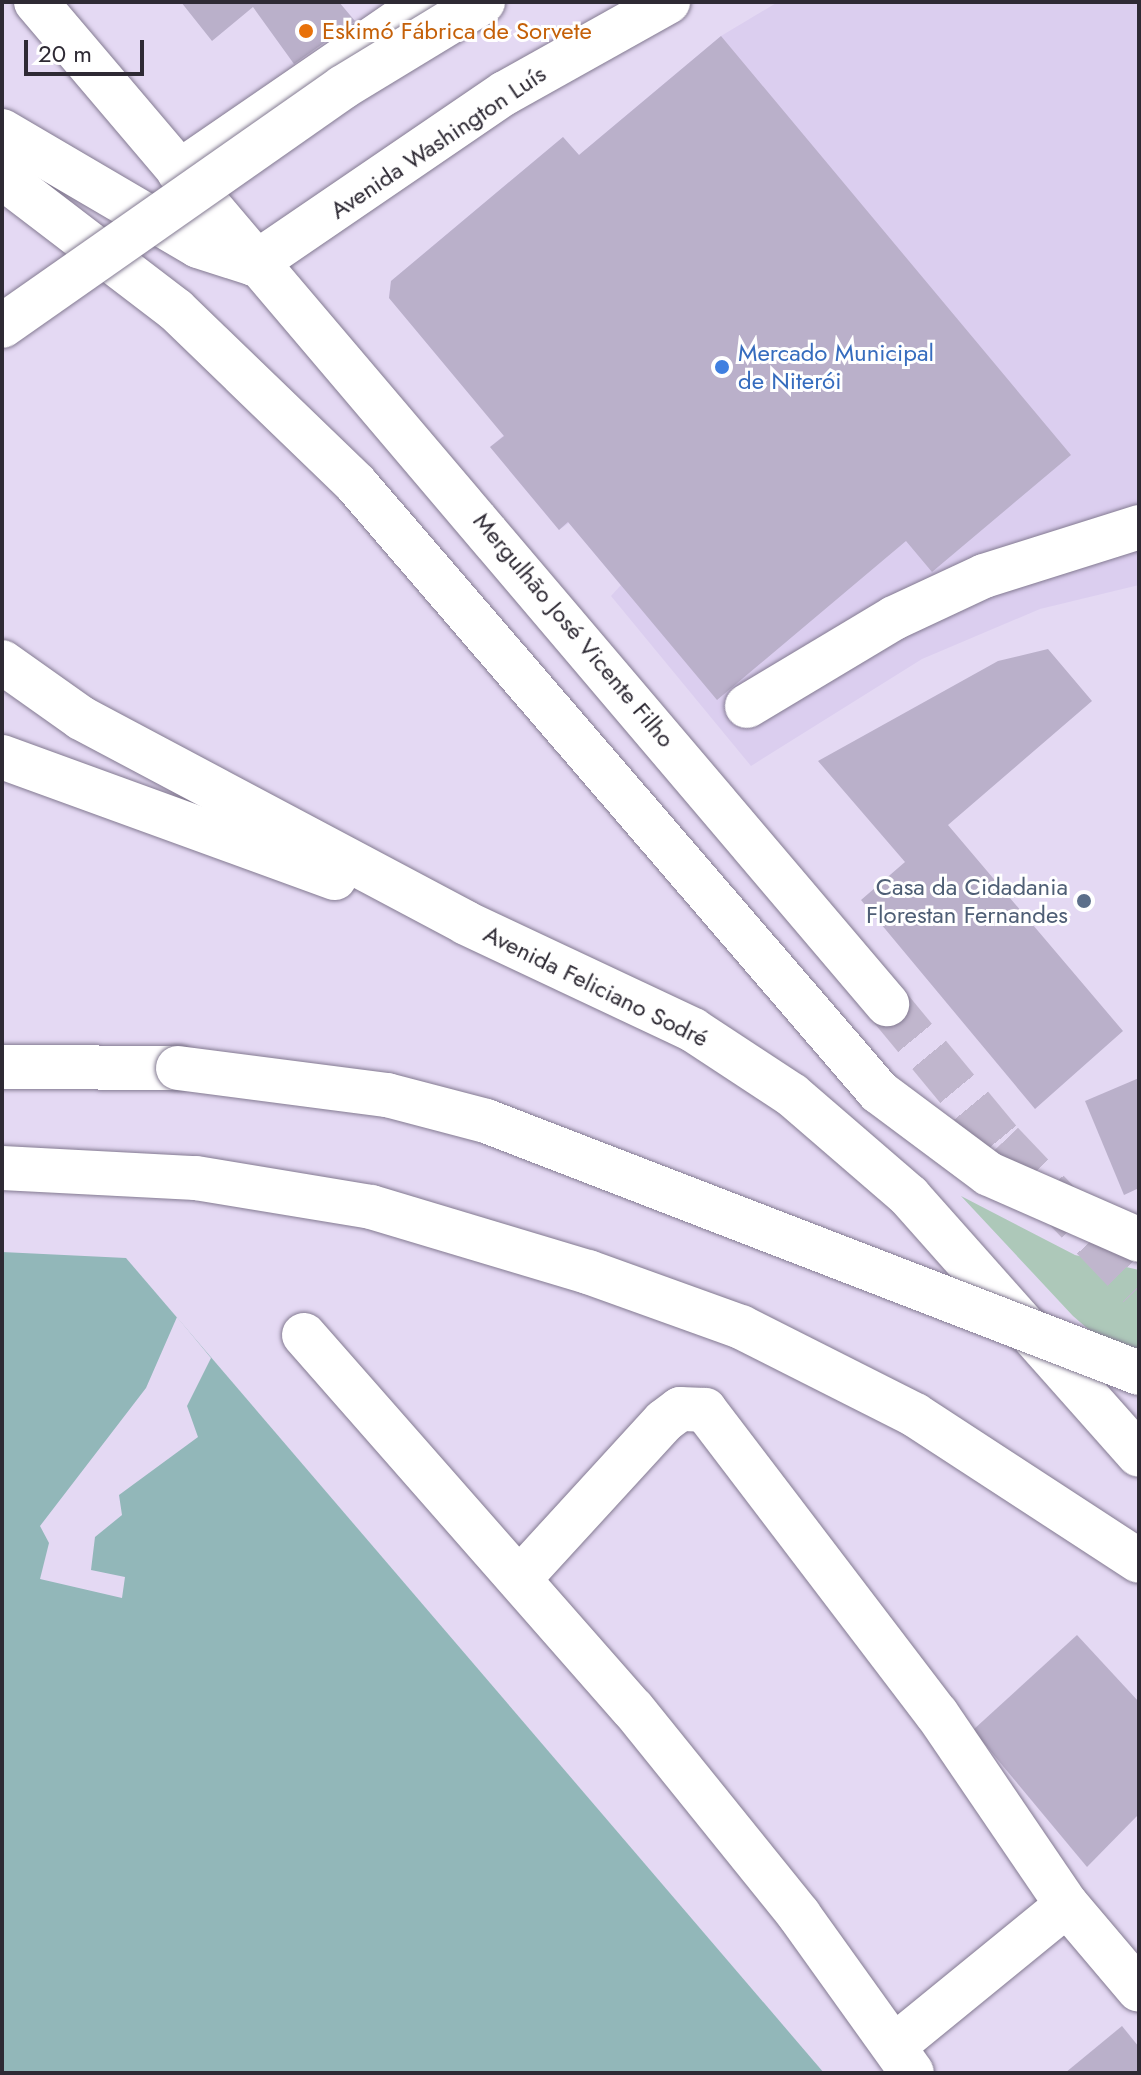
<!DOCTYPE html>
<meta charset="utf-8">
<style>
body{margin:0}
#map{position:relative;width:1141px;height:2075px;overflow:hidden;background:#e4d9f3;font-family:Jost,sans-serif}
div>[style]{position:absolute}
.built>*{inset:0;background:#dbceef}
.green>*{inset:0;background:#adc8b9}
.water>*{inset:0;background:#92b7b9}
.pier>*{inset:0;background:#e4d9f3}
.building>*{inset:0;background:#bab0ca}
.major-tunnel>*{height:44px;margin-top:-22px;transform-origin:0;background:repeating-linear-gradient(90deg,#c0b6cd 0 44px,transparent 0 66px)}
.roads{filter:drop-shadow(0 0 2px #837a91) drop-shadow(0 0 2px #837a91)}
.minor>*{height:44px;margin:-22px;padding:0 22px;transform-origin:22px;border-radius:22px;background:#fff}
.major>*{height:44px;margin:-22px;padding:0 22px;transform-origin:22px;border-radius:22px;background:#fff}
.highway>*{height:44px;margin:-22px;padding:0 22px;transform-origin:22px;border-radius:22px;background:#fff}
.bridges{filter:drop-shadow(0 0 2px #837a91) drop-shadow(0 0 2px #837a91)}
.highway-bridge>*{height:44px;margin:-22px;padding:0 22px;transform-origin:22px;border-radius:22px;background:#fff}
.dots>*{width:22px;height:22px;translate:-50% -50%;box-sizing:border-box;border:4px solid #fff;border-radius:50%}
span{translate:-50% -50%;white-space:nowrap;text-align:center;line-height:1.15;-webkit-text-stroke:6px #fff;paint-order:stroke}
.food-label{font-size:24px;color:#c56008}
.left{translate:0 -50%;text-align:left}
.street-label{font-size:24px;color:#2e2a34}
.shop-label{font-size:24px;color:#366cbe}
.service-label{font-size:24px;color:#4e5e75}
.right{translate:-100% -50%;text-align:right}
.frame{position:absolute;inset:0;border:4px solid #2e2a34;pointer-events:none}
.scale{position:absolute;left:24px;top:40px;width:120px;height:36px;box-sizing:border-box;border:4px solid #2e2a34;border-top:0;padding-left:10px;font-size:24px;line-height:28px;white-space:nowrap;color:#2e2a34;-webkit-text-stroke:6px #fff;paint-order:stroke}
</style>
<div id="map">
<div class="built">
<i style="clip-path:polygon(778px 2px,1139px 2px,1139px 585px,1040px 609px,922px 659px,751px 766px,611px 596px,621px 585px,569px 523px,559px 530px,490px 447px,504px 435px,389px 298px,391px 281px,563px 137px,579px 155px,721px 36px)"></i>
</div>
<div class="green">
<i style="clip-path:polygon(961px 1196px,1075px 1255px,1139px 1270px,1139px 1373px,1073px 1316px)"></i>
</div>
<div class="water">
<i style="clip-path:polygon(2px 1252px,126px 1258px,824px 2073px,2px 2073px)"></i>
</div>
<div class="pier">
<i style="clip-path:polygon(177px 1317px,211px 1358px,187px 1406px,198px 1437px,119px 1495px,122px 1515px,95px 1537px,91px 1570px,125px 1577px,122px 1598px,40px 1579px,49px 1543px,40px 1526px,146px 1388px)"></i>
</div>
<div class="building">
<i style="clip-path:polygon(181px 2px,339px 2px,355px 21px,294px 64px,253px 7px,212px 41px)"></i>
<i style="clip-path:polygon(721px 36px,1071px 455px,932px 572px,906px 541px,717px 700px,568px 522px,559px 530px,490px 447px,504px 436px,389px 298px,391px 281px,563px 137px,579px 155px)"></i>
<i style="clip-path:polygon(1048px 649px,1092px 701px,948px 825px,1123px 1031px,1035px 1109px,861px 900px,905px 862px,818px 761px,998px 661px)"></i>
<i style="clip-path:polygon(1139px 1078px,1139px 1188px,1124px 1195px,1085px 1101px)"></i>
<i style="clip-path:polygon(1077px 1635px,1139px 1702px,1139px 1814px,1087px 1867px,973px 1730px)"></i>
<i style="clip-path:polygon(1122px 2026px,1139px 2047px,1139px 2073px,1065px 2073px)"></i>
</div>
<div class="major-tunnel">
<i style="left:887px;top:1004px;width:180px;rotate:50.4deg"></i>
<i style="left:1002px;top:1143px;width:199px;rotate:46.4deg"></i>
</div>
<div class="roads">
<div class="minor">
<i style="left:179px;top:172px;width:300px;rotate:-34.5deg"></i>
<i style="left:254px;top:264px;width:304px;rotate:-34.3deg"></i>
<i style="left:505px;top:93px;width:187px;rotate:-29.2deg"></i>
<i style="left:747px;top:706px;width:171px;rotate:-30.9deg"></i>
<i style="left:894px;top:618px;width:99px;rotate:-25deg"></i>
<i style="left:984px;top:576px;width:163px;rotate:-17.5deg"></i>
<i style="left:304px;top:1335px;width:498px;rotate:48.7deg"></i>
<i style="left:633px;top:1709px;width:265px;rotate:51.1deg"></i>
<i style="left:799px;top:1915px;width:194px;rotate:54.4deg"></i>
<i style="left:522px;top:1576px;width:210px;rotate:-47.5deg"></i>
<i style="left:664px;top:1421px;width:20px;rotate:-37deg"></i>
<i style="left:680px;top:1409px;width:25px;rotate:2deg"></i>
<i style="left:705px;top:1410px;width:382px;rotate:52.7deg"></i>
<i style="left:937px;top:1714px;width:231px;rotate:55.8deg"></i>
<i style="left:1067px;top:1905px;width:111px;rotate:49.7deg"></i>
<i style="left:894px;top:2046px;width:223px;rotate:-39.2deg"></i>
</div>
<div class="major">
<i style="left:36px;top:2px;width:1315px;rotate:49.66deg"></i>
<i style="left:2px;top:662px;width:97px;rotate:35.3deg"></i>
<i style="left:81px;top:718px;width:436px;rotate:28deg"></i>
<i style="left:466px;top:923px;width:251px;rotate:25.2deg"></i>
<i style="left:693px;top:1030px;width:118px;rotate:33.3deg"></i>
<i style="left:792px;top:1095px;width:155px;rotate:40.8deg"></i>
<i style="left:909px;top:1196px;width:346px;rotate:48.4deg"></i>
<i style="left:2px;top:757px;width:354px;rotate:20deg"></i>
</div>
<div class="highway">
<i style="left:2px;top:131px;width:227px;rotate:30.4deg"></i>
<i style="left:198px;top:246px;width:59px;rotate:17.8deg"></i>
<i style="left:2px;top:177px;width:219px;rotate:37.4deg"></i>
<i style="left:176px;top:310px;width:250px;rotate:44deg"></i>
<i style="left:356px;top:484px;width:802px;rotate:49.3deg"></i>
<i style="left:879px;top:1092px;width:137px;rotate:36.7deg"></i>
<i style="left:989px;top:1174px;width:164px;rotate:23.7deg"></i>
<i style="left:2px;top:1067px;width:176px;rotate:0.3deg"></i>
<i style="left:2px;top:1168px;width:194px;rotate:3deg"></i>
<i style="left:196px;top:1178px;width:177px;rotate:9.4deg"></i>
<i style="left:371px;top:1207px;width:227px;rotate:16.7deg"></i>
<i style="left:588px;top:1272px;width:163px;rotate:19.8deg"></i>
<i style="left:741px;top:1327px;width:195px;rotate:26.8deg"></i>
<i style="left:915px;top:1415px;width:267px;rotate:33.1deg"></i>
</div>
</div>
<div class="bridges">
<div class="highway-bridge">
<i style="left:2px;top:326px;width:416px;rotate:-35deg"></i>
<i style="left:343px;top:87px;width:164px;rotate:-31.3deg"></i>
<i style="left:178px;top:1068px;width:211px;rotate:7.4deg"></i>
<i style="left:387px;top:1095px;width:102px;rotate:14.7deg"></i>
<i style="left:486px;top:1121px;width:700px;rotate:21.1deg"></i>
</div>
</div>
<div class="dots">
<i style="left:306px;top:31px;background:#e8710a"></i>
<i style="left:722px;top:367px;background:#3f7fe0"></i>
<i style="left:1084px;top:901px;background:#5c6f8a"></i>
</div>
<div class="food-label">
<span class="left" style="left:322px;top:31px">Eskimó Fábrica de Sorvete</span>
</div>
<div class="street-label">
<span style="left:438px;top:142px;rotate:-34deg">Avenida Washington Luís</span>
<span style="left:574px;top:630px;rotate:50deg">Mergulhão José Vicente Filho</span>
<span style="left:596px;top:986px;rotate:26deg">Avenida Feliciano Sodré</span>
</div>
<div class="shop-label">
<span class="left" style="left:738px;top:367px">Mercado Municipal<br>de Niterói</span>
</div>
<div class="service-label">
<span class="right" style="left:1068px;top:901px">Casa da Cidadania<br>Florestan Fernandes</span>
</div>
<div class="frame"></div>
<div class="scale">20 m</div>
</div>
